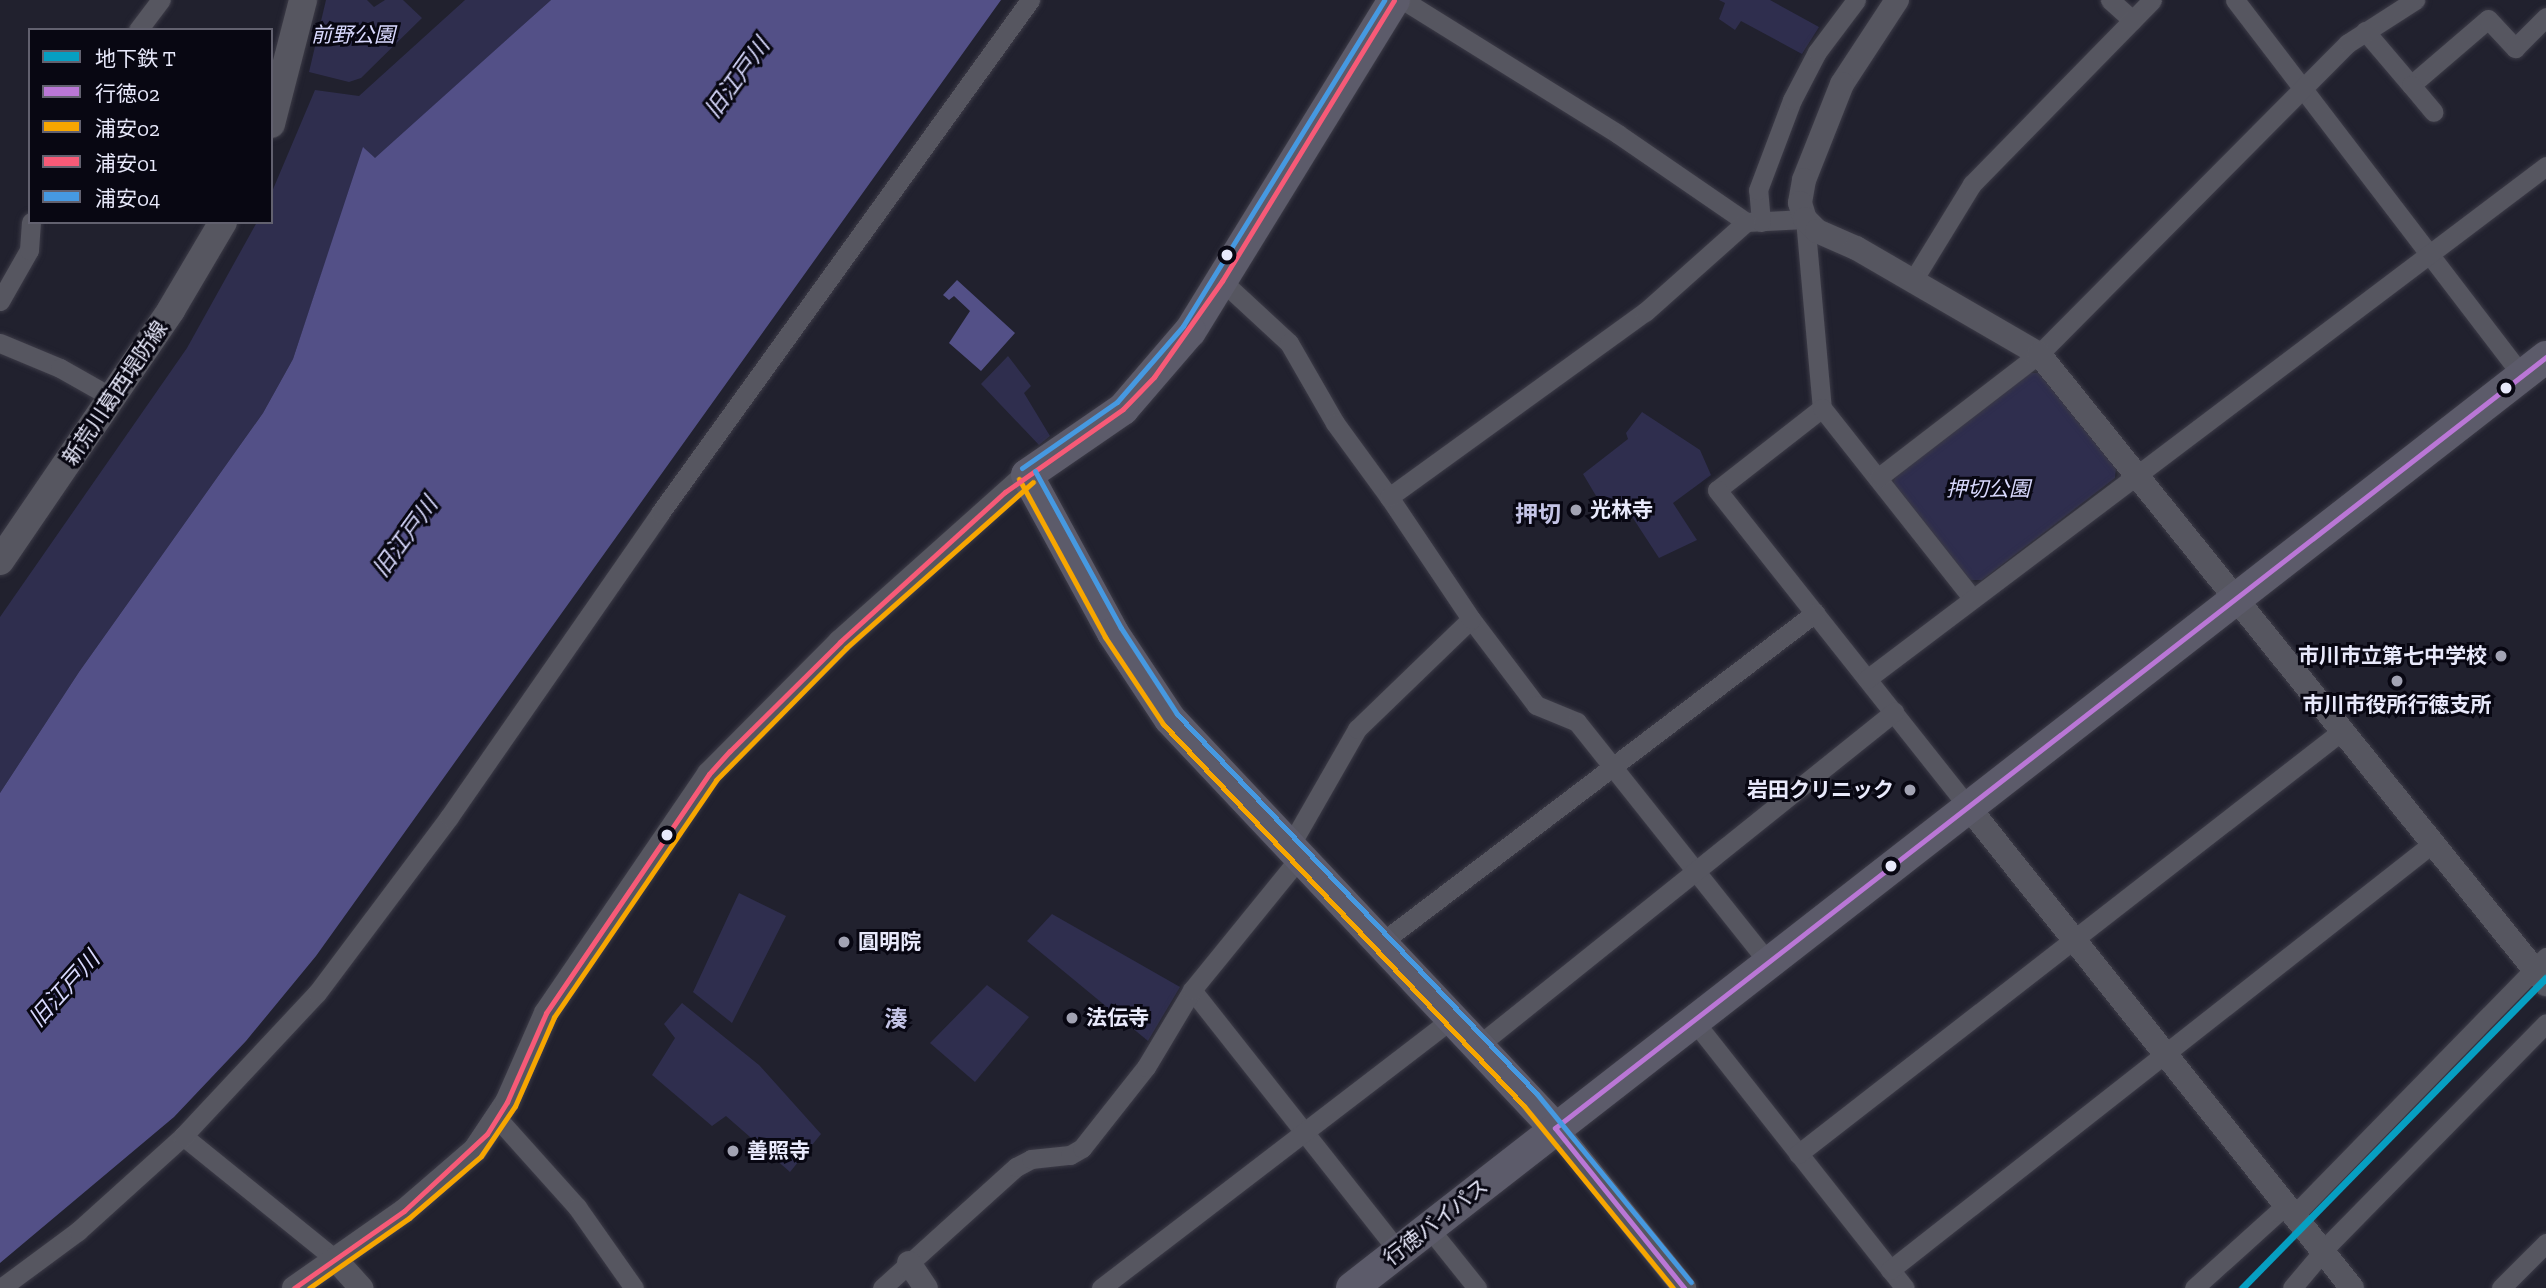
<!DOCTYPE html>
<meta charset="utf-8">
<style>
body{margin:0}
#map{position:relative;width:2546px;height:1288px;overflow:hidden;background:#21212e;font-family:"Zilla Slab","Noto Sans JP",serif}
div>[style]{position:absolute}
.green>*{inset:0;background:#2f2e4e}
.water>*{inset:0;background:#535087}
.roads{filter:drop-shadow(0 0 2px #3c3b47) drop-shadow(0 0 2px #3c3b47)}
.minor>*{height:19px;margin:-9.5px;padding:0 9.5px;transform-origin:9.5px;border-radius:9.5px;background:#565660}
.tertiary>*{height:24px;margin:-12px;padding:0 12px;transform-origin:12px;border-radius:12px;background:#565660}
.secondary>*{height:28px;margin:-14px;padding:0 14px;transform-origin:14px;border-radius:14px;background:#565660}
.primary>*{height:32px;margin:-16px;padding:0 16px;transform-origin:16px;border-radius:16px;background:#5c5b6a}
.bus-1>*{height:5px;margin:-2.5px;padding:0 2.5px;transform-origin:2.5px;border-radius:2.5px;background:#ba77d6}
.bus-2>*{height:5px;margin:-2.5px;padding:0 2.5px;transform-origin:2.5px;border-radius:2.5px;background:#f7a600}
.bus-3>*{height:5px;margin:-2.5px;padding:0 2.5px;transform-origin:2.5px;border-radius:2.5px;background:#f75a77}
.bus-4>*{height:5px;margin:-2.5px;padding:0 2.5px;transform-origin:2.5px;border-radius:2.5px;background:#4699e1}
.metro-1>*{height:7px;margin:-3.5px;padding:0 3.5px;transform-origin:3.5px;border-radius:3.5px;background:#069fc2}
.dots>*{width:19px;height:19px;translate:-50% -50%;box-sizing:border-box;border:4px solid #080712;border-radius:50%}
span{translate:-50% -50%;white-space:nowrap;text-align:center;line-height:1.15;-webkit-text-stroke:6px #080712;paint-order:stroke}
.park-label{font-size:21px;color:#d9d9fe;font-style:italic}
.street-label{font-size:21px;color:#e8e9fb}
.poi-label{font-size:21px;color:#e8e9fb;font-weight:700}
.left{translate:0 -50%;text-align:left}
.right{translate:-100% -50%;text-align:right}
.water-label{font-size:23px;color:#d8d9fd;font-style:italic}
.neighbourhood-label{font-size:23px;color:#c4c4e6;font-weight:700}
.legend{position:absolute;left:28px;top:28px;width:245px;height:196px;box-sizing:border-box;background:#080712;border:2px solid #62616f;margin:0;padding:9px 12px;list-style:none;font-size:21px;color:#e8e9fb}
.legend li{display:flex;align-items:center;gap:14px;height:35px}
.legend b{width:35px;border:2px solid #62616f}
</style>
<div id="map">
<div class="green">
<i style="clip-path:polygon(326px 0,367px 0,374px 7px,385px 0,403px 0,422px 18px,361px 78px,349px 82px,309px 72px)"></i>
<i style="clip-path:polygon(465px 0,551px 0,375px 159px,364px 148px,293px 359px,263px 413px,79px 672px,0 793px,0 617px,187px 348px,257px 222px,271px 222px,271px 194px,315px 90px,359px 96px)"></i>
<i style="clip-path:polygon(1719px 0,1770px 0,1819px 27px,1802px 54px,1741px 21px,1735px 30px,1719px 19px,1725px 3px)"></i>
<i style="clip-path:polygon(1008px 356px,1031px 386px,1024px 393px,1050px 436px,1039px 445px,981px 384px)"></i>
<i style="clip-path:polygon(2030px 373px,2039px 373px,2116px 467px,2115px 478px,1982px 580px,1970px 580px,1893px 485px,1896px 474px)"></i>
<i style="clip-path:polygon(1642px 412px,1700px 450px,1711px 475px,1673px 503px,1697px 540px,1659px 558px,1629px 512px,1611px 521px,1583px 474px,1628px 439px,1626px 433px)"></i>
<i style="clip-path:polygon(739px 893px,786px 916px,732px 1023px,693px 992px)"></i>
<i style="clip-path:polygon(1052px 914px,1180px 987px,1148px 1041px,1027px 941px)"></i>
<i style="clip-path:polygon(987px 985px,1029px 1017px,975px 1082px,930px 1043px)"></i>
<i style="clip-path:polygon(682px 1003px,759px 1065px,821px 1134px,790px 1172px,726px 1116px,712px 1126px,652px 1075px,675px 1038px,664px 1024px)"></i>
</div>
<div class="water">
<i style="clip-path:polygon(551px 0,1001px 0,316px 956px,246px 1041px,174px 1117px,0 1263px,0 793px,79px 672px,263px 413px,293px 359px,363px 147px,375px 158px)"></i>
<i style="clip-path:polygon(957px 280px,1015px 333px,981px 371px,949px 343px,970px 311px,954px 296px,949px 300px,943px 295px)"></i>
</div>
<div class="roads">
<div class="minor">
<i style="left:1403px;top:0;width:253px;rotate:31.9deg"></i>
<i style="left:1618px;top:134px;width:155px;rotate:34.5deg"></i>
<i style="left:1746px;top:222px;width:59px;rotate:-2.9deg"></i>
<i style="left:1805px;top:219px;width:190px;rotate:84.9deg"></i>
<i style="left:1822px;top:408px;width:133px;rotate:142deg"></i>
<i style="left:1717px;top:490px;width:406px;rotate:51.6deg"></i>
<i style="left:2110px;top:0;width:30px;rotate:42deg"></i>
<i style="left:2235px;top:0;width:472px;rotate:52.6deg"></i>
<i style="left:138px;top:30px;width:38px;rotate:-53deg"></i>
<i style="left:2365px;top:31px;width:71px;rotate:49.6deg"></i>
<i style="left:2411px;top:85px;width:101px;rotate:-40.6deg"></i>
<i style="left:2488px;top:19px;width:40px;rotate:47deg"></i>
<i style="left:2515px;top:48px;width:44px;rotate:-45deg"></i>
<i style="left:2411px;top:85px;width:35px;rotate:50deg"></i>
<i style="left:1761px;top:222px;width:32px;rotate:-95deg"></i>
<i style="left:1758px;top:190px;width:96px;rotate:-69.3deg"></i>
<i style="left:1792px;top:100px;width:54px;rotate:-62.5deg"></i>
<i style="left:1817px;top:52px;width:65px;rotate:-53.1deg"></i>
<i style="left:1222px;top:281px;width:91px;rotate:42.8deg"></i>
<i style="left:1289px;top:343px;width:92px;rotate:60.1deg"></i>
<i style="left:1335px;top:423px;width:92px;rotate:53.9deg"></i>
<i style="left:1912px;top:282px;width:115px;rotate:-58.5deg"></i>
<i style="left:1972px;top:184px;width:257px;rotate:-45.6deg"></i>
<i style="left:0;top:301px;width:59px;rotate:-60.4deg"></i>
<i style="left:29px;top:250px;width:28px;rotate:-86deg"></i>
<i style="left:0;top:343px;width:65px;rotate:22.6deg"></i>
<i style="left:60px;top:368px;width:61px;rotate:29.5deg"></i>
<i style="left:1822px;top:408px;width:243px;rotate:51.7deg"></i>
<i style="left:1879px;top:477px;width:202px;rotate:-37.6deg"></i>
<i style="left:2039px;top:354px;width:438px;rotate:-45.2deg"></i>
<i style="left:2348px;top:43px;width:80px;rotate:-32.7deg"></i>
<i style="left:1471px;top:619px;width:108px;rotate:52.9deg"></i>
<i style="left:1536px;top:705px;width:44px;rotate:22.5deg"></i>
<i style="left:1577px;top:722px;width:307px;rotate:51.5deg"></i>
<i style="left:1867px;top:679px;width:851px;rotate:-37.07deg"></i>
<i style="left:1290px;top:846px;width:135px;rotate:-60.2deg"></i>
<i style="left:1357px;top:729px;width:158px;rotate:-44deg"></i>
<i style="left:1471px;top:619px;width:147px;rotate:-123.9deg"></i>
<i style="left:1389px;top:497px;width:316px;rotate:-35.9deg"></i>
<i style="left:1645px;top:312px;width:135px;rotate:-41.7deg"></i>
<i style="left:1382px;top:942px;width:544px;rotate:-37.23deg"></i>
<i style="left:1192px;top:990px;width:334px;rotate:51.7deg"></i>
<i style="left:1694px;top:1021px;width:340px;rotate:51.7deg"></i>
<i style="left:1480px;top:1044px;width:531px;rotate:-38.73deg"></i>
<i style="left:498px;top:1119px;width:118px;rotate:48.1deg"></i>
<i style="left:577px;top:1207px;width:99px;rotate:54.9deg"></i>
<i style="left:183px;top:1136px;width:197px;rotate:39deg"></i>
<i style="left:1798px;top:1154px;width:691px;rotate:-37.88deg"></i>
<i style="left:1429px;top:1228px;width:77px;rotate:51.3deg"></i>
<i style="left:1890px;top:1270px;width:691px;rotate:-38.18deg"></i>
<i style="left:1px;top:1288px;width:96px;rotate:-36.5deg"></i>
<i style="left:78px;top:1231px;width:142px;rotate:-42.1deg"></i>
<i style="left:183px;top:1136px;width:196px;rotate:-46.9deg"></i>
<i style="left:317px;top:993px;width:220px;rotate:-53.1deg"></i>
<i style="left:449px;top:817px;width:370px;rotate:-55.2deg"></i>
<i style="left:660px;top:513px;width:633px;rotate:-54.2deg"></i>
<i style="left:882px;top:1288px;width:181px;rotate:-42.1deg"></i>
<i style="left:1016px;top:1167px;width:17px;rotate:-28deg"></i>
<i style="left:1031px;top:1159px;width:39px;rotate:-6deg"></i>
<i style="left:1070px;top:1155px;width:14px;rotate:-30deg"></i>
<i style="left:1082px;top:1148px;width:103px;rotate:-51.7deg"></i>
<i style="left:1146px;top:1067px;width:90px;rotate:-59.1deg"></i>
<i style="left:1192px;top:990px;width:171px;rotate:-50.9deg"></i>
<i style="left:1101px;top:1288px;width:445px;rotate:-37.5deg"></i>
<i style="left:2194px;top:1288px;width:113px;rotate:-42.1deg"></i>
<i style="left:2278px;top:1212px;width:23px;rotate:-10deg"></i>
<i style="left:2301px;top:1208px;width:351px;rotate:-45.7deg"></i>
<i style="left:2292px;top:1288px;width:59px;rotate:-49.8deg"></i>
<i style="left:2330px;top:1243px;width:308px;rotate:-45.5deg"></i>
<i style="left:2501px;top:1288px;width:64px;rotate:-45deg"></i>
</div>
<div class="tertiary">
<i style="left:1897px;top:0;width:100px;rotate:123.2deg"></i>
<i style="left:1842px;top:84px;width:103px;rotate:111.6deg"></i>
<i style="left:1804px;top:180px;width:23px;rotate:100deg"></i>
<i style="left:1800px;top:203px;width:17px;rotate:73deg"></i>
<i style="left:1805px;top:219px;width:17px;rotate:45deg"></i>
<i style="left:1817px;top:231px;width:43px;rotate:23.6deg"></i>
<i style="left:1856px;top:248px;width:211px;rotate:30.1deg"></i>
<i style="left:2039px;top:354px;width:809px;rotate:51.17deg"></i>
<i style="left:1969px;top:808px;width:614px;rotate:51.41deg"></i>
<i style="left:1555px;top:1128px;width:206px;rotate:51.1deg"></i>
<i style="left:336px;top:1260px;width:38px;rotate:48deg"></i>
<i style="left:909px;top:1263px;width:30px;rotate:56deg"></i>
<i style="left:294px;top:1288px;width:134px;rotate:-35deg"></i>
<i style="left:404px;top:1211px;width:94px;rotate:-40.7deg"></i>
<i style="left:475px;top:1150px;width:58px;rotate:-56.3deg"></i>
<i style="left:507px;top:1102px;width:97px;rotate:-66.3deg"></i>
<i style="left:546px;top:1013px;width:289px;rotate:-55.7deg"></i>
<i style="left:709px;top:774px;width:186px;rotate:-45.2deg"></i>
<i style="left:840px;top:642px;width:251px;rotate:-41.8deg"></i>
</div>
<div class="secondary">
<i style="left:271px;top:124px;width:128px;rotate:-75.5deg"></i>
<i style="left:0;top:561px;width:304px;rotate:-55.7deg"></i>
<i style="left:171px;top:310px;width:102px;rotate:-59.4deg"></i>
</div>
<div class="primary">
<i style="left:1394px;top:0;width:389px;rotate:121.6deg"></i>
<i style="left:1190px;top:331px;width:103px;rotate:130.7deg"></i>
<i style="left:1123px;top:409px;width:116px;rotate:145.5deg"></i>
<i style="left:1027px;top:475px;width:180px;rotate:61.4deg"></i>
<i style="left:1113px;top:633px;width:103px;rotate:56.5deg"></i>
<i style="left:1170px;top:719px;width:562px;rotate:46.73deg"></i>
<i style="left:1352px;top:1288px;width:1514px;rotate:-37.94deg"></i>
</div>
</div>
<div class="bus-1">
<i style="left:1555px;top:1128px;width:1256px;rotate:-37.88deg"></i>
<i style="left:1555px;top:1128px;width:206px;rotate:51.1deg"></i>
</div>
<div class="bus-2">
<i style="left:1019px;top:479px;width:180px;rotate:61.4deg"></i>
<i style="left:1105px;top:637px;width:105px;rotate:56.3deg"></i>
<i style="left:1163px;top:724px;width:526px;rotate:46.62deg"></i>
<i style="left:1524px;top:1106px;width:235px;rotate:50.7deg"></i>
<i style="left:309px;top:1288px;width:122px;rotate:-35deg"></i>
<i style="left:409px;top:1218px;width:95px;rotate:-40.7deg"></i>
<i style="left:481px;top:1156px;width:60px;rotate:-55.8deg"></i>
<i style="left:515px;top:1106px;width:97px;rotate:-66.3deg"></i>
<i style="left:554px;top:1017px;width:287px;rotate:-55.6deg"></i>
<i style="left:716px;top:780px;width:185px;rotate:-45.4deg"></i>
<i style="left:846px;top:648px;width:250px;rotate:-41.6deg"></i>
</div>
<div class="bus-3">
<i style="left:294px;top:1288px;width:134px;rotate:-35deg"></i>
<i style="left:404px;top:1211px;width:113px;rotate:-42.9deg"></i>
<i style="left:487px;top:1134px;width:38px;rotate:-58deg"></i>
<i style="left:507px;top:1102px;width:97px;rotate:-66.3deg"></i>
<i style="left:546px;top:1013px;width:289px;rotate:-55.7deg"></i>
<i style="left:709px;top:774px;width:31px;rotate:-48deg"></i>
<i style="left:730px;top:751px;width:155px;rotate:-44.7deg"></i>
<i style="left:840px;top:642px;width:223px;rotate:-42.3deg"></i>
<i style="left:1005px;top:492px;width:144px;rotate:-35.1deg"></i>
<i style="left:1123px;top:409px;width:45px;rotate:-45.9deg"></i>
<i style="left:1154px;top:377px;width:118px;rotate:-54.7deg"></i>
<i style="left:1222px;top:281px;width:329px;rotate:-58.5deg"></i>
</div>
<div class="bus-4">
<i style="left:1022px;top:468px;width:116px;rotate:-34.8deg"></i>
<i style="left:1117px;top:402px;width:101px;rotate:-49deg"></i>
<i style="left:1183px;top:326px;width:383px;rotate:-58.3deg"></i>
<i style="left:1035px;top:471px;width:179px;rotate:61.3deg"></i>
<i style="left:1121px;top:628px;width:103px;rotate:56.9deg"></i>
<i style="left:1177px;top:714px;width:523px;rotate:46.55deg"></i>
<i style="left:1537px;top:1094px;width:243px;rotate:50.7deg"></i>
</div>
<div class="metro-1">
<i style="left:2242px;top:1288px;width:434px;rotate:-45.6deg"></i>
</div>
<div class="dots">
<i style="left:1227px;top:255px;background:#e8e9fb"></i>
<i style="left:2506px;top:388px;background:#e8e9fb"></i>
<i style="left:1576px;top:510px;background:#a2a3b3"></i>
<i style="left:2501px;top:656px;background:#a2a3b3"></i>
<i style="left:2397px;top:681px;background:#a2a3b3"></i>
<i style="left:1910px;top:790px;background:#a2a3b3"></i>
<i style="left:667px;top:835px;background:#e8e9fb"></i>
<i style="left:1891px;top:866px;background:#e8e9fb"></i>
<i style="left:844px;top:942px;background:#a2a3b3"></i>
<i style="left:1072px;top:1018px;background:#a2a3b3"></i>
<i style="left:733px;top:1151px;background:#a2a3b3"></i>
</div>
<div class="park-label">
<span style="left:353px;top:35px">前野公園</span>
<span style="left:1988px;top:489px">押切公園</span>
</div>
<div class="street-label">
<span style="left:115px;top:393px;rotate:-56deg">新荒川葛西堤防線</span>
<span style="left:1436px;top:1222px;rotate:-38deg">行徳バイパス</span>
</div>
<div class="poi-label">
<span class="left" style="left:1590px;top:510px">光林寺</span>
<span class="right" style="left:2487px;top:656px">市川市立第七中学校</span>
<span style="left:2397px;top:705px">市川市役所行徳支所</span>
<span class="right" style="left:1894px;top:790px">岩田クリニック</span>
<span class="left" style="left:858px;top:942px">圓明院</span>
<span class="left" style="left:1086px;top:1018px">法伝寺</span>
<span class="left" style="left:747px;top:1151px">善照寺</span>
</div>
<div class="water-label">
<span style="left:737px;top:78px;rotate:-54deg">旧江戸川</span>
<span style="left:405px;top:537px;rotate:-54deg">旧江戸川</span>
<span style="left:64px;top:989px;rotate:-48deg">旧江戸川</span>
</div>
<div class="neighbourhood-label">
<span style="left:1538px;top:514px">押切</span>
<span style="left:896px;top:1019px">湊</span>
</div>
<ul class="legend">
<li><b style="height:9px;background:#069fc2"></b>地下鉄 T</li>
<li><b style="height:9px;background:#ba77d6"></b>行徳02</li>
<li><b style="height:9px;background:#f7a600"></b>浦安02</li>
<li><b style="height:9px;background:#f75a77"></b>浦安01</li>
<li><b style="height:9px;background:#4699e1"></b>浦安04</li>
</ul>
</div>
